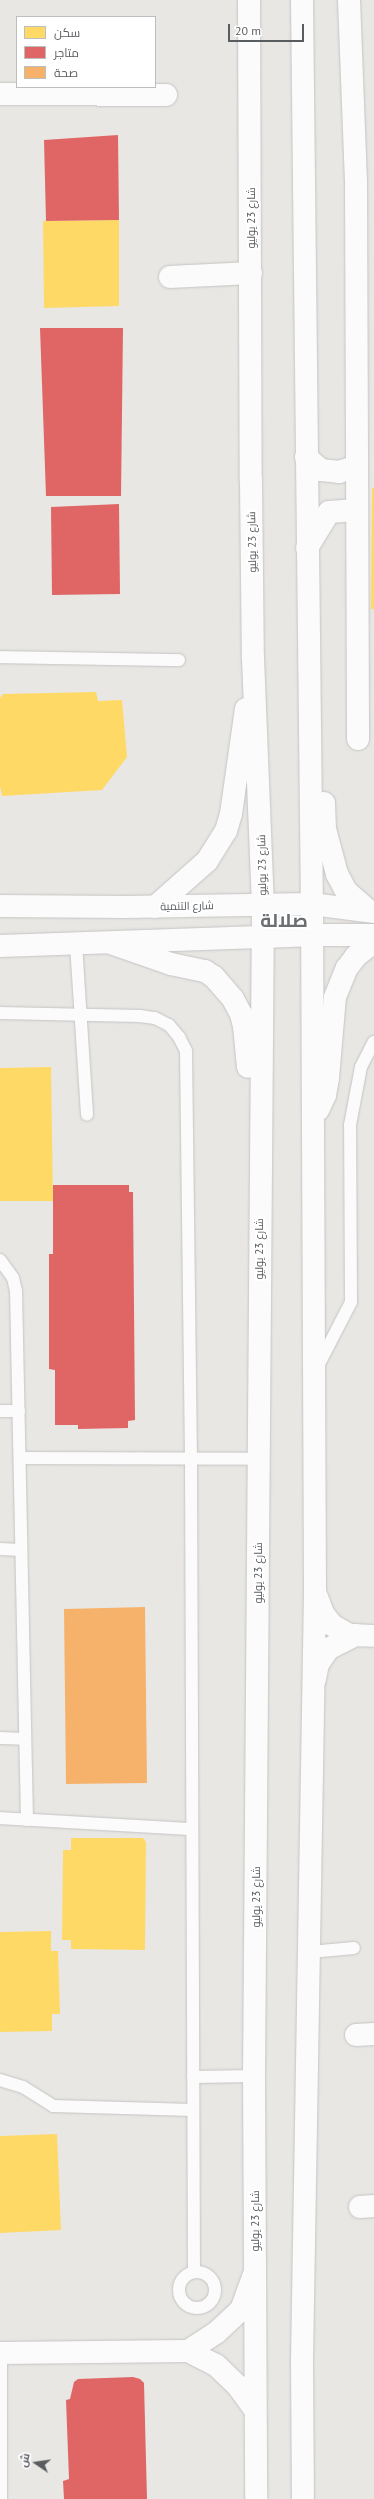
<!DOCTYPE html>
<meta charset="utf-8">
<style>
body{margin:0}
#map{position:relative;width:374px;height:2499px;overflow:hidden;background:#e9e7e4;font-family:"PT Sans",Cairo,sans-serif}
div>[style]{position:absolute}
.homes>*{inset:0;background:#ffd966}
.shops>*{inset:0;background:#e06666}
.health>*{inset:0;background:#f6b26b}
.roads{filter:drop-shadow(0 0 1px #c5c4c4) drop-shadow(0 0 1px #c5c4c4)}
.service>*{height:12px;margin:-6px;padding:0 6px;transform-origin:6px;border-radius:6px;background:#fcfbfb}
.service>.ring{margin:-6px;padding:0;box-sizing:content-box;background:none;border:12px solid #fcfbfb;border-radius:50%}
.minor>*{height:22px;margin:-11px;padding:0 11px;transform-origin:11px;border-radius:11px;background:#fcfbfb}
.tertiary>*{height:22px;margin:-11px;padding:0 11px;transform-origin:11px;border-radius:11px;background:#fcfbfb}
.secondary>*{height:22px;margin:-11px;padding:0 11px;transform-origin:11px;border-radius:11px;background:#fcfbfb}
span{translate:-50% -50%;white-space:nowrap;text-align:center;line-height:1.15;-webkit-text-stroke:4px #fff;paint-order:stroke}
.street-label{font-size:11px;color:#5a5d60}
.town-label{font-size:19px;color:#6b6f72;font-weight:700}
.legend{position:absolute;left:16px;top:16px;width:140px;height:72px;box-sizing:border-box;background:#fff;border:1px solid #bdbebf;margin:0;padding:5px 7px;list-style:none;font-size:12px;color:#5a5d60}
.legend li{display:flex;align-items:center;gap:8px;height:20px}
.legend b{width:20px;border:1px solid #bdbebf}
.north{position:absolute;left:16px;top:2443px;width:40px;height:40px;-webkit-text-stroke:3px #fff;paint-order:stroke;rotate:283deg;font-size:11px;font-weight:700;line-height:16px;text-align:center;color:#5a5d60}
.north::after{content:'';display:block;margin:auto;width:14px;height:18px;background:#5a5d60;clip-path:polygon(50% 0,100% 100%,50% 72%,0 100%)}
.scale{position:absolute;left:228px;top:24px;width:76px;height:18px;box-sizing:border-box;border:2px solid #5a5d60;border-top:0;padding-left:5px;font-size:12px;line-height:14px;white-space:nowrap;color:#5a5d60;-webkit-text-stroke:3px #fff;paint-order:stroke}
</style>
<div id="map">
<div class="homes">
<i style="clip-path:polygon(119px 220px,119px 306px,44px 308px,43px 221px)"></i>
<i style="clip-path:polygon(372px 488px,374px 488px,374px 609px,371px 609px)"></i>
<i style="clip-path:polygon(96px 692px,98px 701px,122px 700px,127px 757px,102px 790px,2px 796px,0 786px,0 698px,3px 694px)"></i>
<i style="clip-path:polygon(51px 1067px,53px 1201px,0 1201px,0 1068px)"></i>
<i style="clip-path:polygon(71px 1838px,143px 1838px,146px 1842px,145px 1950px,71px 1949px,71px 1940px,62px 1940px,63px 1850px,71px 1850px)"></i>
<i style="clip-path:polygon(51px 1931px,51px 1951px,58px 1951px,60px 2014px,52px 2014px,52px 2031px,0 2032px,0 1932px)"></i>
<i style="clip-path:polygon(57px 2134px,61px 2230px,0 2233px,0 2136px)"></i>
</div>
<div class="shops">
<i style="clip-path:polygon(118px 135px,119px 220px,46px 221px,44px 140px)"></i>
<i style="clip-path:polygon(40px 328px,123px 328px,121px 496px,46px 496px)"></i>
<i style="clip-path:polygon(119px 504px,120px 594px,52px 595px,51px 507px)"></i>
<i style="clip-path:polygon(53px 1185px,129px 1185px,129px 1192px,133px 1192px,135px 1420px,128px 1421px,128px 1428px,78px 1429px,78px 1425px,55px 1425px,55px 1370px,49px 1369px,49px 1254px,53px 1254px)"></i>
<i style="clip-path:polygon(133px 2377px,140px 2379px,144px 2383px,147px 2499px,64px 2499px,63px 2481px,69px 2479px,66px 2400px,70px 2399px,74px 2382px,78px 2379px)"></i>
</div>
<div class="health">
<i style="clip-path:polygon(145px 1607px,147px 1783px,66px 1784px,64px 1609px)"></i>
</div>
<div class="roads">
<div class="service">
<i style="left:0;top:657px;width:179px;rotate:1deg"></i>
<i style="left:76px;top:944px;width:171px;rotate:86.3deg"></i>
<i style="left:0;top:1013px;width:140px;rotate:1.2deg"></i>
<i style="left:140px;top:1016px;width:15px;rotate:8deg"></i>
<i style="left:155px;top:1018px;width:16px;rotate:27deg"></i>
<i style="left:169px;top:1025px;width:16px;rotate:50deg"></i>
<i style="left:179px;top:1037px;width:16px;rotate:63deg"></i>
<i style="left:186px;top:1051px;width:408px;rotate:89.3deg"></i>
<i style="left:191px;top:1459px;width:813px;rotate:89.79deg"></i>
<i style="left:0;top:1260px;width:22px;rotate:54deg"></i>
<i style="left:13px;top:1278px;width:13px;rotate:77deg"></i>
<i style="left:16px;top:1291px;width:529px;rotate:88.81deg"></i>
<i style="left:318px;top:1366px;width:72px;rotate:-62.7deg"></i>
<i style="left:351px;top:1302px;width:177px;rotate:-90.3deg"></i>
<i style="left:350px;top:1125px;width:59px;rotate:-79.3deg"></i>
<i style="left:361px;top:1067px;width:28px;rotate:-63deg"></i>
<i style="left:0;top:1411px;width:19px"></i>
<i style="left:20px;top:1458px;width:239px;rotate:0.2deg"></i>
<i style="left:0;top:1549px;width:21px;rotate:3deg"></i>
<i style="left:0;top:1738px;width:25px;rotate:2deg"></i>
<i style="left:0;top:1818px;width:192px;rotate:3.3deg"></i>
<i style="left:310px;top:1952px;width:44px;rotate:-5.2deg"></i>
<i style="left:193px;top:2077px;width:61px;rotate:-0.9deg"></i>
<i style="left:0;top:2080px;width:24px;rotate:17deg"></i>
<i style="left:23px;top:2087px;width:36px;rotate:32deg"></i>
<i style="left:53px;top:2106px;width:140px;rotate:1.6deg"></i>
<i class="ring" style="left:179px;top:2272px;width:24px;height:24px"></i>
<i style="left:1px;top:2499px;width:146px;rotate:-90deg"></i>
</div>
<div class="minor">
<i style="left:349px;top:0;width:181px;rotate:87.8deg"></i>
<i style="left:356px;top:181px;width:558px;rotate:89.79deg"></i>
<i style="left:0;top:94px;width:166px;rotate:0.3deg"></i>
<i style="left:315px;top:1592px;width:25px;rotate:69deg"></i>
<i style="left:324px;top:1615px;width:13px;rotate:51deg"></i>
<i style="left:332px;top:1625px;width:20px;rotate:30deg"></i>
<i style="left:349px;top:1635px;width:25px;rotate:2deg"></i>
<i style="left:315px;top:1679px;width:15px;rotate:-79deg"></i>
<i style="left:318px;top:1664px;width:18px;rotate:-56deg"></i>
<i style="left:328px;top:1649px;width:31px;rotate:-27deg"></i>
<i style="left:356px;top:2035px;width:18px;rotate:-3deg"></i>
<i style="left:360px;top:2207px;width:14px;rotate:-4deg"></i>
<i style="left:188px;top:2351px;width:33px;rotate:-33deg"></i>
<i style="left:216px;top:2333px;width:34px;rotate:-43deg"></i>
<i style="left:241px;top:2310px;width:37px;rotate:-70deg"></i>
<i style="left:0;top:2353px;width:188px;rotate:-0.6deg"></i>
<i style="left:188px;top:2351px;width:31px;rotate:27deg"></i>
<i style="left:216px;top:2365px;width:29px;rotate:44deg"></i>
<i style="left:237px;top:2385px;width:31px;rotate:54deg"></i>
</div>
<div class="tertiary">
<i style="left:0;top:906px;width:125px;rotate:0.5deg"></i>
<i style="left:125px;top:907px;width:187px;rotate:-0.9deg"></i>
<i style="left:312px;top:904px;width:63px;rotate:7.4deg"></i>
<i style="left:0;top:946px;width:311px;rotate:-2deg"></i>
<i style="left:311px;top:935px;width:63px"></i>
</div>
<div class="secondary">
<i style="left:249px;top:0;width:480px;rotate:89.8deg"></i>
<i style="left:251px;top:480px;width:178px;rotate:89.4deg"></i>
<i style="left:253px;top:658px;width:247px;rotate:87.7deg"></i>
<i style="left:263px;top:905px;width:1171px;rotate:90.44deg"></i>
<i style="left:254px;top:2076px;width:423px;rotate:89.7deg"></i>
<i style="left:302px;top:0;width:904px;rotate:89.37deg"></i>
<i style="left:312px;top:904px;width:688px;rotate:89.75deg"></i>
<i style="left:315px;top:1592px;width:770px;rotate:90.97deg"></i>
<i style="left:302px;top:2362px;width:137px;rotate:89.6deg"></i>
<i style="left:170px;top:277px;width:81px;rotate:-2.8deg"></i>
<i style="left:306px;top:457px;width:20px;rotate:41deg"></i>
<i style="left:321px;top:470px;width:18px;rotate:6deg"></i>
<i style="left:339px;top:472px;width:19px;rotate:-18deg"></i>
<i style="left:307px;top:548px;width:42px;rotate:-58.6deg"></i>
<i style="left:329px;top:512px;width:28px;rotate:-4deg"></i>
<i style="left:324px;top:803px;width:26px;rotate:88deg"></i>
<i style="left:325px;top:829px;width:47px;rotate:75.1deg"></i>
<i style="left:337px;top:874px;width:19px;rotate:62deg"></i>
<i style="left:346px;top:891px;width:30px;rotate:41deg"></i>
<i style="left:155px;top:907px;width:69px;rotate:-41.5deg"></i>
<i style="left:207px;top:861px;width:36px;rotate:-58deg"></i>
<i style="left:226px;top:831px;width:18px;rotate:-74deg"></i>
<i style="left:231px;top:814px;width:106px;rotate:-81.9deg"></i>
<i style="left:111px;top:943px;width:64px;rotate:19.3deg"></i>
<i style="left:171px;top:964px;width:35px;rotate:12deg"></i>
<i style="left:205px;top:971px;width:11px;rotate:34deg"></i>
<i style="left:214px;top:977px;width:29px;rotate:49deg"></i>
<i style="left:233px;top:999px;width:17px;rotate:62deg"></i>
<i style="left:241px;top:1014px;width:12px;rotate:76deg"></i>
<i style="left:244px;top:1026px;width:41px;rotate:84.4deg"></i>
<i style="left:318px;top:1110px;width:17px;rotate:-65deg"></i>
<i style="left:325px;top:1095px;width:17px;rotate:-80deg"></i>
<i style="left:328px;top:1078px;width:81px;rotate:-85.1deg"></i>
<i style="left:335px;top:997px;width:31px;rotate:-68deg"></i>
<i style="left:347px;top:968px;width:15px;rotate:-53deg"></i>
<i style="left:356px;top:956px;width:23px;rotate:-38deg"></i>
</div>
</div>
<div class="street-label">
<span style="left:251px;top:218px;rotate:-90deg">شارع 23 يوليو</span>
<span style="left:252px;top:542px;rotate:-91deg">شارع 23 يوليو</span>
<span style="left:262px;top:865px;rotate:-91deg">شارع 23 يوليو</span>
<span style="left:187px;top:906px;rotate:-1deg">شارع التنمية</span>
<span style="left:259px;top:1249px;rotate:-90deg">شارع 23 يوليو</span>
<span style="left:258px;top:1573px;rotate:-90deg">شارع 23 يوليو</span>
<span style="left:256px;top:1897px;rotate:-90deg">شارع 23 يوليو</span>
<span style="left:255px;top:2221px;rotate:-90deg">شارع 23 يوليو</span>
</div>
<div class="town-label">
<span style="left:284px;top:921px">صلالة</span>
</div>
<ul class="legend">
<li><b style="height:11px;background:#ffd966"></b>سكن</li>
<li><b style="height:11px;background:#e06666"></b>متاجر</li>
<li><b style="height:11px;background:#f6b26b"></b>صحة</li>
</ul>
<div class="north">ش</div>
<div class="scale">20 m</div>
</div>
